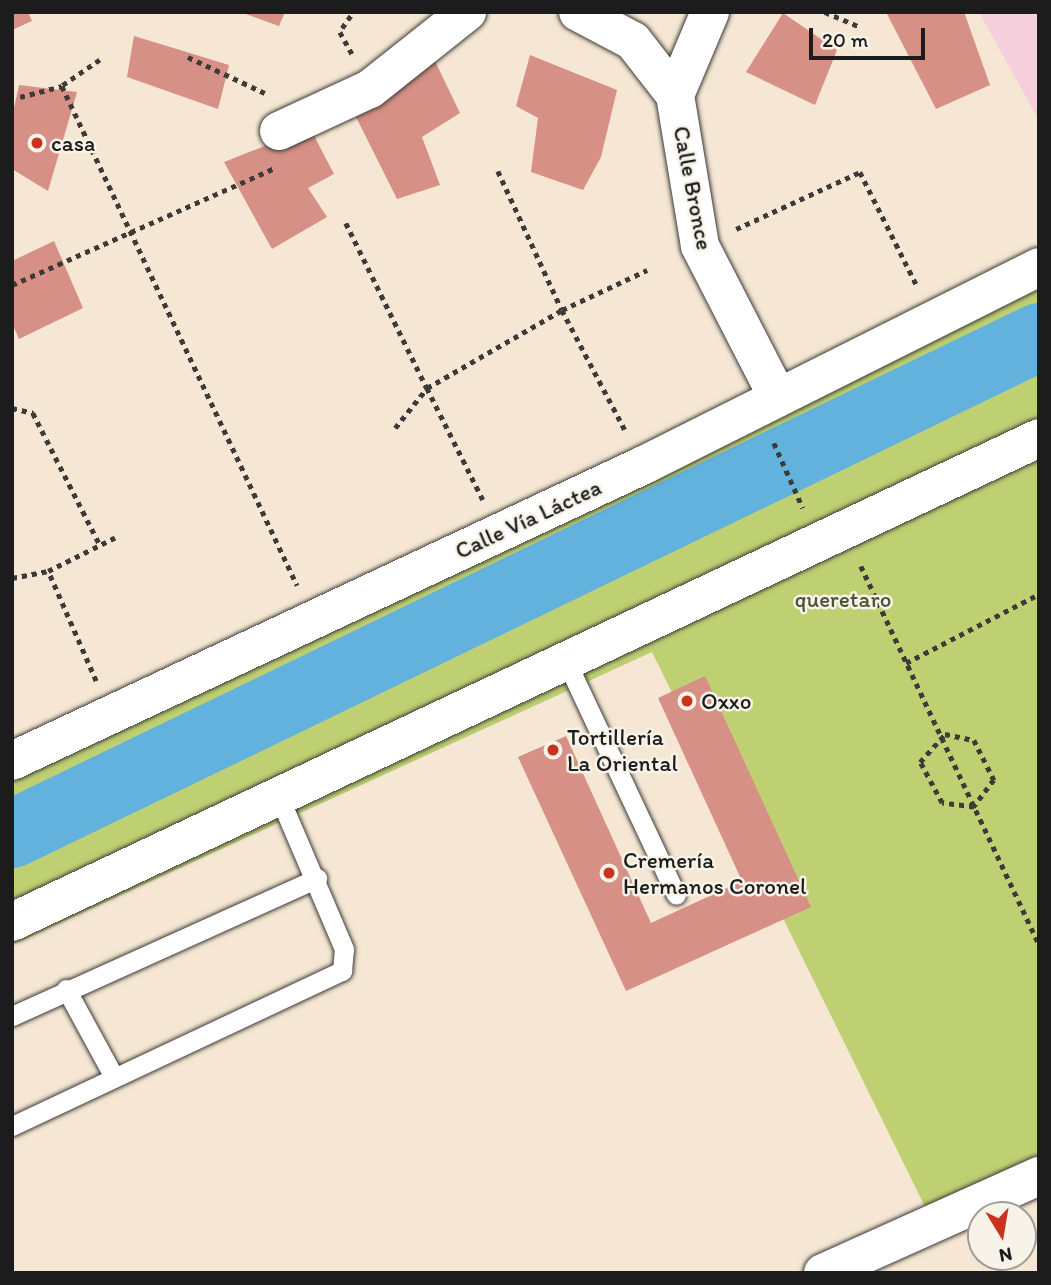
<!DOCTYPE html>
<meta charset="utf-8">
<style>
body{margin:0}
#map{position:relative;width:1051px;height:1285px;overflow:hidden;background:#f5e7d3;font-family:Itim,sans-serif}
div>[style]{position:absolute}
.built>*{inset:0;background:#f5cfdb}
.green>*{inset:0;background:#bed072}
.river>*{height:68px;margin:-34px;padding:0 34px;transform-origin:34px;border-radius:34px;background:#62b2dd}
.building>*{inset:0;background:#d69085}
.path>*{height:4.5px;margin-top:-2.25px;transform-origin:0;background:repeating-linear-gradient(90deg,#3d3a37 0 5px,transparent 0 10px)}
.roads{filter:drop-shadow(0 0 2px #3d3a37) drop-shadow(0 0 2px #3d3a37)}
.service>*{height:19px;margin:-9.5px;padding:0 9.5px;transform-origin:9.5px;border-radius:9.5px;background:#fff}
.minor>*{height:38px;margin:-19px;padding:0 19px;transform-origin:19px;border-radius:19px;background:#fff}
.tertiary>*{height:38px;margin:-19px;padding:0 19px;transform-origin:19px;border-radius:19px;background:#fff}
.dots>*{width:19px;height:19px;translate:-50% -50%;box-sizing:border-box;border:4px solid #f7f3e8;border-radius:50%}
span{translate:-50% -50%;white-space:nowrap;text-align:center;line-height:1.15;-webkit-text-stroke:5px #f7f3e8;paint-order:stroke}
.poi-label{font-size:23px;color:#1c1c1c}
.left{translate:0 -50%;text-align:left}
.street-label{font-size:23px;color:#1c1c1c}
.park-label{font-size:23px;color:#4d5236}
.frame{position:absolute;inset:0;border:14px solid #1c1c1c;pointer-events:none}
.north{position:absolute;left:967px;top:1201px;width:70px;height:70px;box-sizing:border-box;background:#f7f3e8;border:2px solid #9f9d96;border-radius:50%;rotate:169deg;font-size:19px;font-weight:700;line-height:28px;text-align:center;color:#1c1c1c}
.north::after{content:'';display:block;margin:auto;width:24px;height:32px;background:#c8321e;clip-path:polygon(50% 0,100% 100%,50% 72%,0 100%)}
.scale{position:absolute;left:809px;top:28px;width:116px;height:32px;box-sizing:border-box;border:4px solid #1c1c1c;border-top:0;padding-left:9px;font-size:21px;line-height:24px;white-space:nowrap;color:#1c1c1c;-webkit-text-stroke:5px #f7f3e8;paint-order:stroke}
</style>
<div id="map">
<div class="built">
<i style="clip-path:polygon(979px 12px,1039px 12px,1039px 121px)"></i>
</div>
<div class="green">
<i style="clip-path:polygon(1039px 284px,1039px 1175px,933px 1223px,652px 652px,12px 945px,12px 778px)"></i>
</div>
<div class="river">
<i style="left:12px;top:834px;width:1141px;rotate:-25.82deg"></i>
</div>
<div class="building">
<i style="clip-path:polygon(12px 12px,28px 12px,32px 21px,12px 30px)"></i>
<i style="clip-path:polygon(240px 12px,285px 12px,279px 26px)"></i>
<i style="clip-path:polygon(886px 12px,964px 12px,990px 85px,936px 109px)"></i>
<i style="clip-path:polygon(783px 13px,837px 50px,815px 105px,746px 72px)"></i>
<i style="clip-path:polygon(134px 36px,229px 65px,218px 109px,127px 77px)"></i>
<i style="clip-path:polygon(530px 55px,617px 90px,601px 157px,583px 190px,531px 172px,538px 118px,516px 106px)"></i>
<i style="clip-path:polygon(434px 59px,460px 113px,422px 137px,440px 185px,397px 199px,352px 109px)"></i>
<i style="clip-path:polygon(19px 85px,77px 92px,48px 191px,12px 169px,12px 117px)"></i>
<i style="clip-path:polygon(310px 128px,334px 174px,308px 188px,327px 217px,272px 249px,224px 162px)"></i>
<i style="clip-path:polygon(54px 241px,83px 308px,19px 339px,12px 323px,12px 261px)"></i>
<i style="clip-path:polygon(705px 676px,811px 907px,626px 991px,518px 757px,566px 736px,651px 923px,742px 881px,658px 698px)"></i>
</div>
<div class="path">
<i style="left:825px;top:12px;width:39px;rotate:23deg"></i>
<i style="left:351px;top:16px;width:19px;rotate:125deg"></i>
<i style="left:340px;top:32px;width:25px;rotate:61deg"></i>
<i style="left:188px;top:57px;width:85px;rotate:25.1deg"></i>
<i style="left:100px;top:60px;width:46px;rotate:145.6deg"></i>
<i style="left:62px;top:86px;width:552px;rotate:64.78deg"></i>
<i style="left:20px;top:97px;width:43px;rotate:-14.7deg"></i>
<i style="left:498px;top:171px;width:153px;rotate:65.3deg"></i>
<i style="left:562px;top:310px;width:94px;rotate:-25.2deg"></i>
<i style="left:346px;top:223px;width:184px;rotate:63.9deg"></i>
<i style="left:427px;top:388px;width:156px;rotate:-30deg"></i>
<i style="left:562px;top:310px;width:136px;rotate:62.3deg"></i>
<i style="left:736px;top:229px;width:136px;rotate:-24.7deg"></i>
<i style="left:860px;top:172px;width:127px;rotate:63.4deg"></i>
<i style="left:12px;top:285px;width:286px;rotate:-24deg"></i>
<i style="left:12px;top:408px;width:22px;rotate:13deg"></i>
<i style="left:33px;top:413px;width:148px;rotate:63.1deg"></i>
<i style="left:395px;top:428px;width:51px;rotate:-51.3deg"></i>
<i style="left:427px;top:388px;width:125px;rotate:63.4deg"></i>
<i style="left:774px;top:443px;width:71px;rotate:66deg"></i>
<i style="left:861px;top:566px;width:419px;rotate:64.8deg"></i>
<i style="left:12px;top:578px;width:37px;rotate:-11deg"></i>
<i style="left:906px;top:663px;width:150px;rotate:-27.4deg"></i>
<i style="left:96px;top:681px;width:120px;rotate:-113.6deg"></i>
<i style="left:48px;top:571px;width:80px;rotate:-26.6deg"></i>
<i style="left:945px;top:734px;width:30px;rotate:12deg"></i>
<i style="left:974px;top:740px;width:45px;rotate:63.4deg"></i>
<i style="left:994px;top:780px;width:34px;rotate:127deg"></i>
<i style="left:974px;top:807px;width:32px;rotate:-173deg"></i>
<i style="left:942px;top:803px;width:47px;rotate:-118.2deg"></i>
<i style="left:920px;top:762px;width:38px;rotate:-48deg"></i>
</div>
<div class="roads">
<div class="service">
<i style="left:567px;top:663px;width:256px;rotate:64.8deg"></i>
<i style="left:66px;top:989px;width:100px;rotate:61.4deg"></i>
<i style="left:12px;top:1016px;width:335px;rotate:-24.3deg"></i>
<i style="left:12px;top:1126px;width:365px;rotate:-25.2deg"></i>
<i style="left:342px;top:971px;width:22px;rotate:-85deg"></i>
<i style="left:344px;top:949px;width:168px;rotate:-113.1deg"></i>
</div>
<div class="minor">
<i style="left:578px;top:12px;width:62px;rotate:27.8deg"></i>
<i style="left:633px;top:41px;width:68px;rotate:52.1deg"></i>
<i style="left:675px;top:95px;width:153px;rotate:80.6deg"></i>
<i style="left:700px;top:246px;width:169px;rotate:62.8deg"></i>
<i style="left:675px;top:95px;width:90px;rotate:-67.1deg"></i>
<i style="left:279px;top:131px;width:100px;rotate:-24.8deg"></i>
<i style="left:370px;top:89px;width:124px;rotate:-38.4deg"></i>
<i style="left:12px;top:761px;width:698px;rotate:-25.1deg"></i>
<i style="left:644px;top:465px;width:442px;rotate:-26.6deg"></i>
<i style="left:823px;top:1273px;width:237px;rotate:-24.2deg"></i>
</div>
<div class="tertiary">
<i style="left:12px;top:922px;width:1135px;rotate:-25.23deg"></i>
</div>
</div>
<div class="dots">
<i style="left:37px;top:143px;background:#c8321e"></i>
<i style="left:687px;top:701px;background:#c8321e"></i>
<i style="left:553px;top:750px;background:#c8321e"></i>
<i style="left:609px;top:873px;background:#c8321e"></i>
</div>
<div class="poi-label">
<span class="left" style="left:51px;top:143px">casa</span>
<span class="left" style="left:701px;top:701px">Oxxo</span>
<span class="left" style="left:567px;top:750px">Tortillería<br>La Oriental</span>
<span class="left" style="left:623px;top:873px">Cremería<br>Hermanos Coronel</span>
</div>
<div class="street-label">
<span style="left:693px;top:188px;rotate:79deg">Calle Bronce</span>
<span style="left:528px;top:519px;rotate:-25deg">Calle Vía Láctea</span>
</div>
<div class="park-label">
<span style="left:843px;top:599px">queretaro</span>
</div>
<div class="frame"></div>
<div class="north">N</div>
<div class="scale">20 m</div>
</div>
